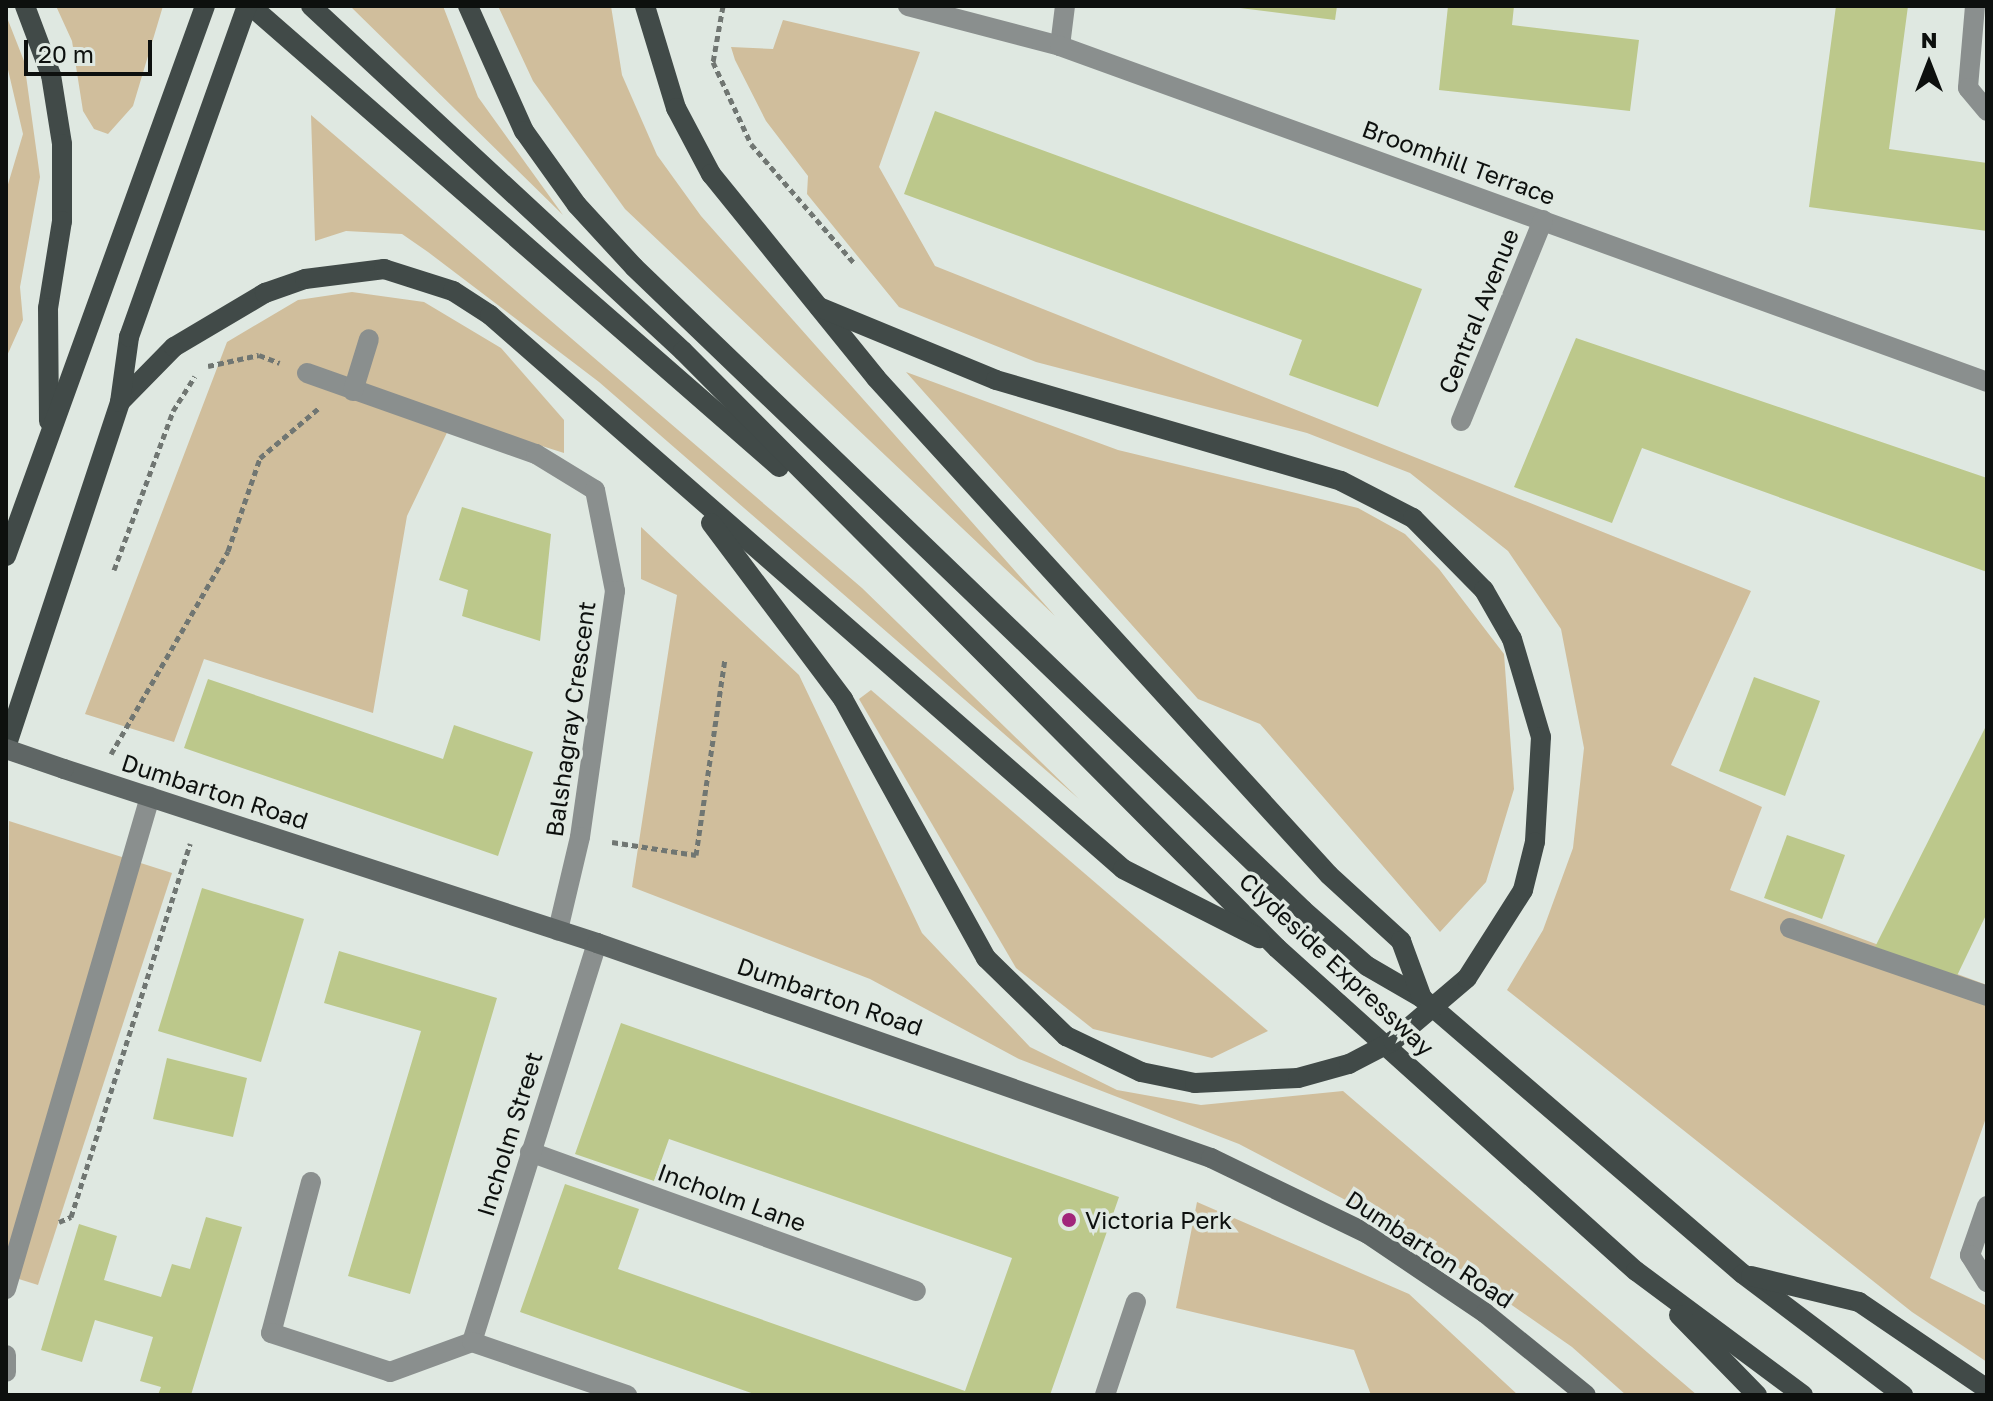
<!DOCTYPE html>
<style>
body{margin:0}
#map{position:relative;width:1993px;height:1401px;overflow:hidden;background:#dfe8e1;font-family:"Golos Text",sans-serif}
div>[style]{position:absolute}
.green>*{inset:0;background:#d0be9c}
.building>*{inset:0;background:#bcc88b}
.path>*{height:5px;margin-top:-2.5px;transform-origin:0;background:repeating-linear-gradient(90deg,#707672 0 6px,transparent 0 10px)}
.lane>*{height:20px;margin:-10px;padding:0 10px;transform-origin:10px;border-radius:10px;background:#8a8f8e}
.street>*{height:20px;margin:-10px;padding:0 10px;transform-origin:10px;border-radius:10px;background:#8a8f8e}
.secondary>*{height:20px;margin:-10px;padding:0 10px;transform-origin:10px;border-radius:10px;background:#5f6665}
.primary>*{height:20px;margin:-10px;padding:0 10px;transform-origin:10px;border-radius:10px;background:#414a48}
.secondary-bridge>*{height:20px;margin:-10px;padding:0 10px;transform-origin:10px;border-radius:10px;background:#5f6665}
.primary-bridge>*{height:20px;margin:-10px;padding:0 10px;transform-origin:10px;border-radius:10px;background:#414a48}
.dots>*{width:22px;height:22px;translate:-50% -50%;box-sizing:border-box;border:4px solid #dfe8e1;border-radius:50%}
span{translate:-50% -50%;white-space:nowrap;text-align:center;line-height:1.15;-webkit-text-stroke:7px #dfe8e1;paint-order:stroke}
.street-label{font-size:24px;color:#0d100e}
.poi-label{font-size:24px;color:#0d100e}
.left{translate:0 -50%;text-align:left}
.frame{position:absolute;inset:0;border:8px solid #0d100e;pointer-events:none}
.north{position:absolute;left:1889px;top:24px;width:80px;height:80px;-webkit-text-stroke:6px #dfe8e1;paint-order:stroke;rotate:0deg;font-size:22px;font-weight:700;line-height:32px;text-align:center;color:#0d100e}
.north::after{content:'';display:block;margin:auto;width:28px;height:36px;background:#0d100e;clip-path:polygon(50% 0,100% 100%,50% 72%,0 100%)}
.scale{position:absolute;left:24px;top:40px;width:128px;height:36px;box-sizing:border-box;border:4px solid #0d100e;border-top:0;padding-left:10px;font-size:24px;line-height:28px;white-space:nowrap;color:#0d100e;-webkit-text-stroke:6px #dfe8e1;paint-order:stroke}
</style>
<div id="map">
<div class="green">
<i style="clip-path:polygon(56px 6px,163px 6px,133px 106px,108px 134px,94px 129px,83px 111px,72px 41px)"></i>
<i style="clip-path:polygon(350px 6px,443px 6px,478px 97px,563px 215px)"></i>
<i style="clip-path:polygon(498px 6px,611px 6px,622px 75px,657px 155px,701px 216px,1055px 616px,625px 209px,533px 81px)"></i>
<i style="clip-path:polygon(6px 15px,24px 61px,40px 177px,20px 287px,23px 320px,6px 358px,6px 191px,23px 134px,6px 61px)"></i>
<i style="clip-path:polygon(783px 20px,920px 52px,879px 167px,935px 266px,1751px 591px,1671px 765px,1762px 807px,1730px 890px,1987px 985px,1987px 1115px,1930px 1278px,1987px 1306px,1987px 1362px,1912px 1312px,1507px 990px,1543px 930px,1573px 848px,1584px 748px,1561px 629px,1508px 551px,1410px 473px,1307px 433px,1036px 362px,899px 307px,807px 194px,808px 176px,766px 121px,735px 60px,731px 47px,773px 49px)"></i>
<i style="clip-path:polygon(311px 115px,862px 588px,1079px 799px,599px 382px,428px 252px,402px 234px,346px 231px,315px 241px)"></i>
<i style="clip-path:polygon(352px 292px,424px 302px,501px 348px,564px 420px,564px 453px,454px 418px,407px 516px,373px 713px,204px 659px,174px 742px,85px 714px,227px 342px,298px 300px)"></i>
<i style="clip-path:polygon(906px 372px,1118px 450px,1358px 508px,1405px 534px,1439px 569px,1504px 654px,1514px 789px,1486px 882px,1440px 932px,1260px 724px,1198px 699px)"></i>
<i style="clip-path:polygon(641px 527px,799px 675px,922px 933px,1030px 1047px,1117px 1090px,1201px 1105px,1343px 1091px,1697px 1395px,1626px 1395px,1572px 1347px,1410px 1234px,1239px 1144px,1019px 1059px,870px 979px,632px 887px,677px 595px,641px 579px)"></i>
<i style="clip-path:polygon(871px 690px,1268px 1031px,1212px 1058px,1093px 1029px,1016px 968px,859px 699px)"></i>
<i style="clip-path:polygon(9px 821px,172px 873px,38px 1285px,6px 1275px)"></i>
<i style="clip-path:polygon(1197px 1202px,1409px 1294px,1518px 1395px,1371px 1395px,1354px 1350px,1176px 1308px)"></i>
</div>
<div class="building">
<i style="clip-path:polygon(1224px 6px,1337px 6px,1335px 20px)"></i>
<i style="clip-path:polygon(1448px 6px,1514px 6px,1512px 25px,1639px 40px,1630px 111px,1439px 90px)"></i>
<i style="clip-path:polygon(1836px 6px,1908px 6px,1889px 149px,1987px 163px,1987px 231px,1809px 207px)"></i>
<i style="clip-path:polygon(935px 111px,1422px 289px,1378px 407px,1289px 375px,1302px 340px,904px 194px)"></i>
<i style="clip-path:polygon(1576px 338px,1987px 478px,1987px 572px,1642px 448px,1612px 523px,1514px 487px)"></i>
<i style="clip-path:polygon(462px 507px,551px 534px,540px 641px,462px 616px,468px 590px,439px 580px)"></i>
<i style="clip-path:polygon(1754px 677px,1820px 701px,1785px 796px,1719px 771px)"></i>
<i style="clip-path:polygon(208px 679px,443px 759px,454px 725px,533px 752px,498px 856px,184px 748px)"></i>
<i style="clip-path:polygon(1987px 724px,1987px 913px,1954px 982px,1875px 947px)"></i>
<i style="clip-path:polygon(1787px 835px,1845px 855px,1822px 919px,1764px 898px)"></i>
<i style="clip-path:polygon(202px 888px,304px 919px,261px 1062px,158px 1031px)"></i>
<i style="clip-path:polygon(339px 951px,497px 998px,410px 1294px,348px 1276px,421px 1031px,324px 1003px)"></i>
<i style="clip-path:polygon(621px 1023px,1119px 1197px,1050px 1395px,757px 1395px,520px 1312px,565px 1184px,639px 1209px,618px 1269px,965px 1391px,1012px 1258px,669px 1139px,654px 1181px,575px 1154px)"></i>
<i style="clip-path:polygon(167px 1058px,247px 1078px,233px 1137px,153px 1119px)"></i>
<i style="clip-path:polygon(206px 1217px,242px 1227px,191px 1395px,158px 1395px,161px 1387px,140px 1381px,153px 1337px,95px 1320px,82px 1362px,41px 1350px,79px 1224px,117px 1236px,104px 1280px,161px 1297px,172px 1264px,190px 1269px)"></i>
</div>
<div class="path">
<i style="left:723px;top:6px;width:57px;rotate:100.1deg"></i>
<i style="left:713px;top:62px;width:90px;rotate:65.1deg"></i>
<i style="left:751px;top:144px;width:157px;rotate:49.1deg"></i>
<i style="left:208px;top:366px;width:52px;rotate:-12.2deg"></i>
<i style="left:259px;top:355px;width:22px;rotate:21deg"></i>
<i style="left:114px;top:570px;width:170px;rotate:-69.6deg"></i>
<i style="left:173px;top:411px;width:41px;rotate:-57.8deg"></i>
<i style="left:111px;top:754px;width:234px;rotate:-60deg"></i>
<i style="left:228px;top:551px;width:98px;rotate:-71deg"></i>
<i style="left:260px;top:458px;width:77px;rotate:-40.3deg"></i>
<i style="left:612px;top:842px;width:85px;rotate:8.8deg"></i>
<i style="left:696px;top:855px;width:198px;rotate:-81.6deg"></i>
<i style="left:59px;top:1222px;width:13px;rotate:-23deg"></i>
<i style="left:71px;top:1217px;width:392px;rotate:-72.3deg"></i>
</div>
<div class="lane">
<i style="left:1975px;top:6px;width:82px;rotate:94.9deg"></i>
<i style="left:1968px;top:88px;width:30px;rotate:50deg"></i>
<i style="left:1060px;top:46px;width:40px;rotate:-82.9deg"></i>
<i style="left:530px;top:1152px;width:410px;rotate:19.8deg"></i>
<i style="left:311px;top:1182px;width:156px;rotate:104.8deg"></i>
<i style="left:271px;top:1333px;width:125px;rotate:18.1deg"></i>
<i style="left:390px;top:1372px;width:87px;rotate:-20.1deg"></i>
<i style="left:1987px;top:1206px;width:52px;rotate:109.1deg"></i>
<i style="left:1970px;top:1255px;width:32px;rotate:58deg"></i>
<i style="left:6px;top:1289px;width:513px;rotate:-73.69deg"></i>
<i style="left:6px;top:1355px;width:17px;rotate:90deg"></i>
</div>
<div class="street">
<i style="left:908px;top:6px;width:157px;rotate:14.7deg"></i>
<i style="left:1060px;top:46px;width:986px;rotate:19.92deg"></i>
<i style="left:307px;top:373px;width:243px;rotate:19.5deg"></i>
<i style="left:536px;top:454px;width:69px;rotate:31.4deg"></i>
<i style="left:595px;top:490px;width:103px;rotate:78.8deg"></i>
<i style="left:615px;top:591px;width:248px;rotate:98.1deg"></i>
<i style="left:580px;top:837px;width:96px;rotate:103.3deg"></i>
<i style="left:353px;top:391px;width:54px;rotate:-72.9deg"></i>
<i style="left:1461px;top:421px;width:217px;rotate:-67.8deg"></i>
<i style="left:1790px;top:928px;width:208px;rotate:19deg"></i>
<i style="left:597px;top:943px;width:418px;rotate:107.4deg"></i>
<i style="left:472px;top:1342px;width:164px;rotate:18.9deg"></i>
<i style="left:1105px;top:1395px;width:98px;rotate:-71.6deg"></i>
</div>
<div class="secondary">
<i style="left:64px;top:769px;width:561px;rotate:18.08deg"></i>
<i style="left:597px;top:943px;width:651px;rotate:19.3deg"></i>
<i style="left:1211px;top:1158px;width:174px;rotate:25.8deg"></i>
<i style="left:1368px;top:1234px;width:141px;rotate:34deg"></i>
<i style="left:1485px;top:1313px;width:130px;rotate:39.1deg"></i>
</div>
<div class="primary">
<i style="left:25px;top:6px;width:74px;rotate:69.4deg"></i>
<i style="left:51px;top:75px;width:70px;rotate:80.9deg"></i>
<i style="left:62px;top:144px;width:77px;rotate:90deg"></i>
<i style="left:62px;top:221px;width:88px;rotate:99.1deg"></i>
<i style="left:48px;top:308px;width:113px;rotate:89.5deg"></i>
<i style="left:251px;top:6px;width:701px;rotate:41.12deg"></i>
<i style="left:311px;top:6px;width:507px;rotate:42.84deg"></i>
<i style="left:683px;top:351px;width:842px;rotate:45.14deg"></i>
<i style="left:1277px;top:948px;width:483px;rotate:42deg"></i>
<i style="left:1636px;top:1271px;width:208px;rotate:36.6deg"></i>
<i style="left:468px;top:6px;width:137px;rotate:65.9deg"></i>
<i style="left:524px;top:131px;width:91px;rotate:54.4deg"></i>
<i style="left:577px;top:205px;width:84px;rotate:47.4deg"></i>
<i style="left:634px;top:267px;width:928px;rotate:43.86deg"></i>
<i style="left:1303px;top:910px;width:85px;rotate:41.2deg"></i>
<i style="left:1367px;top:966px;width:64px;rotate:30.2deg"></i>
<i style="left:1422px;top:998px;width:423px;rotate:40.7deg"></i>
<i style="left:1743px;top:1274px;width:201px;rotate:37.1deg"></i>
<i style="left:645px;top:6px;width:107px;rotate:73.1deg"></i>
<i style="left:676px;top:108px;width:75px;rotate:62.1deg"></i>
<i style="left:711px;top:174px;width:262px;rotate:51deg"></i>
<i style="left:876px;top:378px;width:672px;rotate:47.65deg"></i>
<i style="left:1329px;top:875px;width:98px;rotate:42.5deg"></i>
<i style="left:1401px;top:941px;width:61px;rotate:69.8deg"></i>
<i style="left:819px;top:307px;width:191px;rotate:22.4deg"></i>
<i style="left:996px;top:380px;width:359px;rotate:16.3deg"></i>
<i style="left:1341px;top:481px;width:81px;rotate:27.2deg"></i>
<i style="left:1413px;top:518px;width:101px;rotate:45.4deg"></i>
<i style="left:1484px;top:590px;width:56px;rotate:60.3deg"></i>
<i style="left:1512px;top:639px;width:102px;rotate:73.5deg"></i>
<i style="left:1541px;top:737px;width:105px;rotate:93.3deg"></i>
<i style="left:120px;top:402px;width:77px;rotate:-45.5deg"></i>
<i style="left:174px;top:347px;width:106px;rotate:-30.7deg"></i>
<i style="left:265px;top:293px;width:42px;rotate:-19.3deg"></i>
<i style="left:305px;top:279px;width:80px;rotate:-7.2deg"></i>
<i style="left:384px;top:269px;width:72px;rotate:17.7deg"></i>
<i style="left:453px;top:291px;width:44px;rotate:33deg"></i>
<i style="left:490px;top:315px;width:841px;rotate:41.19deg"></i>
<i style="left:1123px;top:869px;width:153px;rotate:26.9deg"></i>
<i style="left:711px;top:523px;width:220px;rotate:53.1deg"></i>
<i style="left:843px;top:699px;width:296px;rotate:61.1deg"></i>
<i style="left:986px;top:958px;width:112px;rotate:44.3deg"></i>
<i style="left:6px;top:556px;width:585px;rotate:-70.11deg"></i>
<i style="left:6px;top:747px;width:363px;rotate:-71.7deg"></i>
<i style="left:120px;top:402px;width:66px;rotate:-82.1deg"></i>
<i style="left:129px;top:337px;width:351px;rotate:-70.4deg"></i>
<i style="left:1751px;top:1276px;width:111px;rotate:13.5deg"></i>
<i style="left:1859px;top:1302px;width:155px;rotate:34.2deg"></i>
<i style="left:1679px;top:1315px;width:112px;rotate:45.7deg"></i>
</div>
<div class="secondary-bridge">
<i style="left:6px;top:749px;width:61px;rotate:19deg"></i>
</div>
<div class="primary-bridge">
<i style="left:1066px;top:1036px;width:83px;rotate:25.6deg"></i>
<i style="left:1141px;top:1072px;width:55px;rotate:11.5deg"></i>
<i style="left:1195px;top:1083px;width:103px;rotate:-2.8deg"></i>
<i style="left:1298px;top:1078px;width:53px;rotate:-15.4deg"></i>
<i style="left:1349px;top:1064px;width:50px;rotate:-27.6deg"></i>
<i style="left:1393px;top:1041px;width:97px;rotate:-40.4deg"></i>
<i style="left:1467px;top:978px;width:104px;rotate:-57.5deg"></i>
<i style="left:1523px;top:890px;width:49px;rotate:-76deg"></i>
</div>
<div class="dots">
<i style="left:1069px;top:1220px;background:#a1267b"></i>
</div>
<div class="street-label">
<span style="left:1459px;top:162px;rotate:20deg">Broomhill Terrace</span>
<span style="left:1478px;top:311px;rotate:-68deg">Central Avenue</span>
<span style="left:570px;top:719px;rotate:-82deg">Balshagray Crescent</span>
<span style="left:215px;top:791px;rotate:18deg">Dumbarton Road</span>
<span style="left:1337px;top:964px;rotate:43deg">Clydeside Expressway</span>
<span style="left:830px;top:996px;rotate:19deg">Dumbarton Road</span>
<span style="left:509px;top:1134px;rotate:-73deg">Incholm Street</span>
<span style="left:732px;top:1197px;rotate:20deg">Incholm Lane</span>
<span style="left:1430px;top:1249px;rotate:33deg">Dumbarton Road</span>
</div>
<div class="poi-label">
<span class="left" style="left:1085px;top:1220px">Victoria Perk</span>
</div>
<div class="frame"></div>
<div class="north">N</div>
<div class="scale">20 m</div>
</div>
